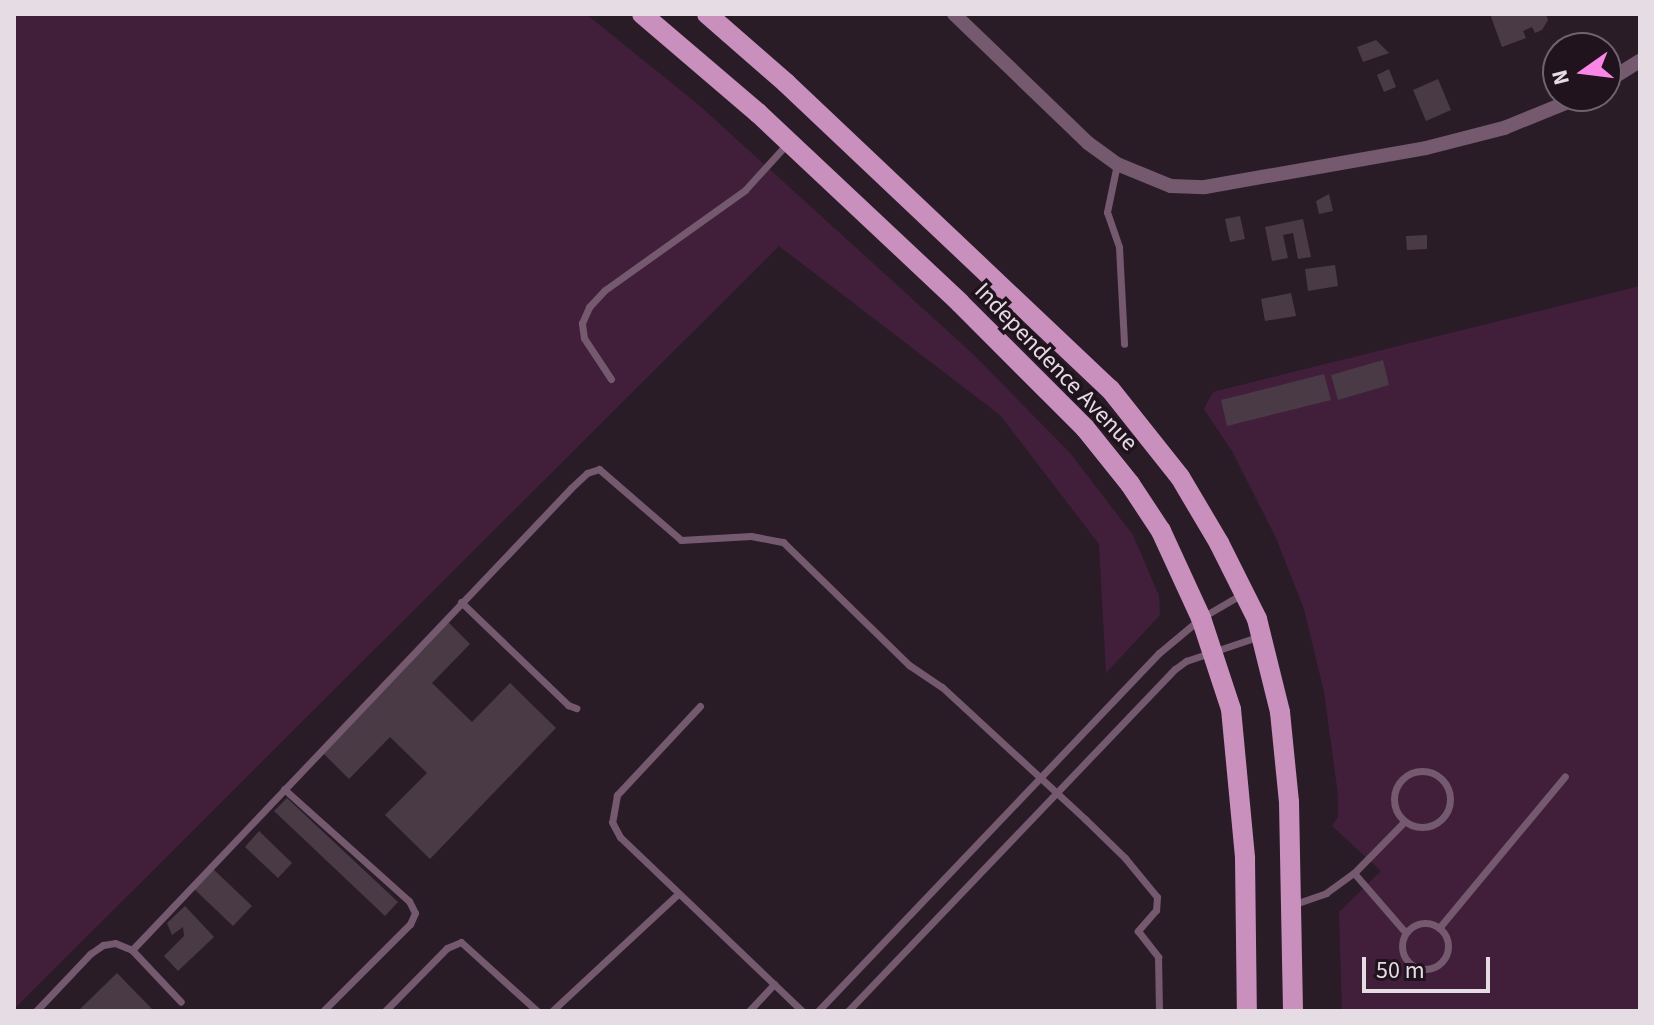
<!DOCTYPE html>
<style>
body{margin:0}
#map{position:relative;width:1654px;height:1025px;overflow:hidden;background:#291c27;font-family:"Source Sans 3",sans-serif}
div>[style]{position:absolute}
.green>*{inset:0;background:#411f3b}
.building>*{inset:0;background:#4a3a46}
.service>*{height:7px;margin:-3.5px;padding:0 3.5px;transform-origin:3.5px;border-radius:3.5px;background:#74596f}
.service>.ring{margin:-3.5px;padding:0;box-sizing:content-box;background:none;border:7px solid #74596f;border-radius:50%}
.minor>*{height:14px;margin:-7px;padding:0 7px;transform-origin:7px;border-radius:7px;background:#74596f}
.primary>*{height:20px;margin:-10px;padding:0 10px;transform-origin:10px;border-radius:10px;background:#c990be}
span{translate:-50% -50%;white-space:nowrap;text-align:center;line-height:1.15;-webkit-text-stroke:7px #20131d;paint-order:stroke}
.street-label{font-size:24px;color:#e6dce4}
.frame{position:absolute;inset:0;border:16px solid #e6dce4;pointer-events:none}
.north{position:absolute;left:1542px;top:32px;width:80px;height:80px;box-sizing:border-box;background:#20131d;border:2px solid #6f636d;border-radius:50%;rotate:256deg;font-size:22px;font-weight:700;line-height:32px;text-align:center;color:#e6dce4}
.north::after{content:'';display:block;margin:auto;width:28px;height:36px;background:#fa87e7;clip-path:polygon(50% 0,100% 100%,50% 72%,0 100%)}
.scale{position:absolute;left:1362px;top:957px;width:128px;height:36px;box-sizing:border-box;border:4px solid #e6dce4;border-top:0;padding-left:10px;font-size:24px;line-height:28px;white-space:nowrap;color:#e6dce4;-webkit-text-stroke:6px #20131d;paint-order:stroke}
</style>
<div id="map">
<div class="green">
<i style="clip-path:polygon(14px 14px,586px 14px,700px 106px,974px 355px,1070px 453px,1133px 535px,1159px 596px,1160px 615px,1106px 673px,1099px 544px,1000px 415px,779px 246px,14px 1009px)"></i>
<i style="clip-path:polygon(1640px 286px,1640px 1011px,1342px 1011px,1339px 912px,1381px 871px,1332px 826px,1338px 817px,1338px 795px,1324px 692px,1304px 609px,1276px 538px,1232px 451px,1204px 409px,1213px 392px)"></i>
</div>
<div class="building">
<i style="clip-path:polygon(1490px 14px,1546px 14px,1548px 20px,1542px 30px,1535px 33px,1532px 27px,1523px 31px,1526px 38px,1502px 47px)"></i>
<i style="clip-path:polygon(1376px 40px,1389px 53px,1363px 62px,1357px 47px)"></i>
<i style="clip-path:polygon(1389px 69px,1396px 87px,1384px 92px,1377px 75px)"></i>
<i style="clip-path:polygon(1438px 79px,1451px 110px,1426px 121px,1413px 90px)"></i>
<i style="clip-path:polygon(1329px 194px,1333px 211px,1319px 214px,1316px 201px)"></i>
<i style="clip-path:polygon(1240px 216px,1245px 239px,1230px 242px,1225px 219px)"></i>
<i style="clip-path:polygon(1303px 219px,1311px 257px,1298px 259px,1293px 233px,1283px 235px,1288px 258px,1272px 261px,1265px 227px)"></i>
<i style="clip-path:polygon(1427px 235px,1427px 249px,1407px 250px,1406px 236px)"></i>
<i style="clip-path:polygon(1335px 265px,1338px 286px,1308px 291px,1305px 269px)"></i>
<i style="clip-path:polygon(1291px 293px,1296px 316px,1265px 321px,1261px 299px)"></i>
<i style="clip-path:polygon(1383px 360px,1389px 385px,1338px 400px,1331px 375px)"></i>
<i style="clip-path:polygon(1324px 374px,1331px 400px,1227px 426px,1221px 400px)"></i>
<i style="clip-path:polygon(448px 622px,470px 644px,432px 683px,472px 722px,510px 683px,556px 728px,430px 859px,385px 815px,427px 773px,390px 737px,349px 779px,322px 752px)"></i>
<i style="clip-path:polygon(287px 798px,398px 902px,385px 916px,274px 811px)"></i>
<i style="clip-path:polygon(259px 831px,292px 863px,278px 878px,245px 847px)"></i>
<i style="clip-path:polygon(211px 867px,252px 906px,233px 926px,192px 887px)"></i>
<i style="clip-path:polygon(185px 906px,214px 937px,178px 971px,164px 956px,184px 936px,183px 927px,172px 935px,167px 923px)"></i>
<i style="clip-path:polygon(117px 973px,154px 1011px,78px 1011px)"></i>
</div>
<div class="service">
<i style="left:1117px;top:164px;width:49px;rotate:101.8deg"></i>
<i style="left:1107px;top:212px;width:37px;rotate:71deg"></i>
<i style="left:1119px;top:247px;width:97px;rotate:87deg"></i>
<i style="left:611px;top:379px;width:49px;rotate:-123.4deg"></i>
<i style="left:584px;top:338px;width:15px;rotate:-98deg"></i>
<i style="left:582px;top:323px;width:17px;rotate:-66deg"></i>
<i style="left:589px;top:307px;width:23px;rotate:-47deg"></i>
<i style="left:605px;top:290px;width:172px;rotate:-35.5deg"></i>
<i style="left:745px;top:190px;width:61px;rotate:-47.7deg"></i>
<i style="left:461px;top:602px;width:149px;rotate:43.9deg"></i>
<i style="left:568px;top:705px;width:9px;rotate:21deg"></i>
<i style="left:700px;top:706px;width:122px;rotate:133deg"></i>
<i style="left:617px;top:795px;width:27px;rotate:100deg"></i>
<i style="left:612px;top:822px;width:17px;rotate:62deg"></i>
<i style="left:620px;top:837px;width:252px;rotate:43.7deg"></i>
<i class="ring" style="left:1394px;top:771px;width:49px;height:49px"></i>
<i style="left:284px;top:789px;width:168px;rotate:41.9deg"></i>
<i style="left:409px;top:901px;width:13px;rotate:63deg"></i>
<i style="left:415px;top:913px;width:12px;rotate:114deg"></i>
<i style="left:410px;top:924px;width:123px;rotate:135deg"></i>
<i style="left:1354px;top:873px;width:79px;rotate:49.1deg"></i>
<i style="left:1292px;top:905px;width:36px;rotate:-19deg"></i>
<i style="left:1326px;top:893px;width:34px;rotate:-36deg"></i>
<i style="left:1354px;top:873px;width:71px;rotate:-45.6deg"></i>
<i class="ring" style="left:1402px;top:923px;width:39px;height:39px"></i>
<i style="left:1439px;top:928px;width:197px;rotate:-50.3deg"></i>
<i style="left:132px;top:950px;width:637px;rotate:-46.46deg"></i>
<i style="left:571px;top:488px;width:22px;rotate:-43deg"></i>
<i style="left:587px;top:473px;width:13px;rotate:-18deg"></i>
<i style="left:599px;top:469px;width:108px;rotate:40.9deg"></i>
<i style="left:681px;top:540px;width:70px;rotate:-3.3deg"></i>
<i style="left:751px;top:536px;width:33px;rotate:11deg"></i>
<i style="left:783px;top:542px;width:176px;rotate:44.3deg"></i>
<i style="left:909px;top:665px;width:40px;rotate:34deg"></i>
<i style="left:942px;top:687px;width:195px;rotate:42.7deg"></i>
<i style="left:1085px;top:819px;width:56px;rotate:44.3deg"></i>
<i style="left:1125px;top:858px;width:50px;rotate:50.6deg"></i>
<i style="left:1157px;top:897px;width:13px;rotate:94deg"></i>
<i style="left:1156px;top:910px;width:28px;rotate:131deg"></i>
<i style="left:1138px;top:931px;width:33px;rotate:52deg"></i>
<i style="left:1158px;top:957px;width:54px;rotate:88.9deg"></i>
<i style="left:36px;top:1011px;width:79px;rotate:-46.5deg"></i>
<i style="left:90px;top:954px;width:16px;rotate:-35deg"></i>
<i style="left:103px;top:945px;width:12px;rotate:-9deg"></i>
<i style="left:115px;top:943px;width:18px;rotate:22deg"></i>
<i style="left:132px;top:950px;width:71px;rotate:46.7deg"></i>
<i style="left:385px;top:1011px;width:88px;rotate:-45.5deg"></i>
<i style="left:447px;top:948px;width:15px;rotate:-23deg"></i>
<i style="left:461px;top:942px;width:103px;rotate:42.2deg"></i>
<i style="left:552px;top:1011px;width:172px;rotate:-42.9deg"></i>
<i style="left:749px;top:1011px;width:37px;rotate:-47deg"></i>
<i style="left:818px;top:1011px;width:494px;rotate:-46.4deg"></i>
<i style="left:1159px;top:653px;width:55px;rotate:-39.8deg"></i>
<i style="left:1201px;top:618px;width:48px;rotate:-30.3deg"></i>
<i style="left:848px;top:1011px;width:473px;rotate:-46.3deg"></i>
<i style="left:1175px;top:669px;width:14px;rotate:-36deg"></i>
<i style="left:1186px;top:661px;width:75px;rotate:-18.7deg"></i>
</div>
<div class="minor">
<i style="left:954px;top:14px;width:186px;rotate:43.9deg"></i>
<i style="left:1088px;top:143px;width:36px;rotate:36deg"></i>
<i style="left:1117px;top:164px;width:58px;rotate:22.2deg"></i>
<i style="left:1171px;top:186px;width:34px;rotate:2deg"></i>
<i style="left:1205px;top:187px;width:224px;rotate:-10deg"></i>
<i style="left:1426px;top:148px;width:81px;rotate:-14.4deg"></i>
<i style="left:1504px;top:128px;width:85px;rotate:-22.1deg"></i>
<i style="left:1606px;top:82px;width:40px;rotate:-32deg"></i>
</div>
<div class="primary">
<i style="left:642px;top:14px;width:153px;rotate:40.5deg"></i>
<i style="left:758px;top:113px;width:277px;rotate:43.2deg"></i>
<i style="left:960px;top:303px;width:177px;rotate:45deg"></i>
<i style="left:1085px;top:428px;width:72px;rotate:51.2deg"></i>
<i style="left:1130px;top:484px;width:56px;rotate:56.6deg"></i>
<i style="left:1161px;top:531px;width:96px;rotate:65.3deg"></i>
<i style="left:1201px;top:618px;width:96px;rotate:71.8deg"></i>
<i style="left:1231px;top:709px;width:150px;rotate:84.6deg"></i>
<i style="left:1245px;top:858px;width:153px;rotate:89.3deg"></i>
<i style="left:707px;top:14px;width:105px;rotate:41.1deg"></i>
<i style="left:786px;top:83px;width:446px;rotate:43.4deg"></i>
<i style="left:1110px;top:389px;width:112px;rotate:51.5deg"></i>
<i style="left:1180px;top:477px;width:77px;rotate:59.4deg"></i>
<i style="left:1219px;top:543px;width:85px;rotate:63.4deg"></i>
<i style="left:1257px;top:619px;width:96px;rotate:76.1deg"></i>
<i style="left:1280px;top:712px;width:90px;rotate:84.3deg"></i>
<i style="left:1289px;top:802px;width:209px;rotate:88.9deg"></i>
</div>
<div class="street-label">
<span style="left:1056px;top:367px;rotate:46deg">Independence Avenue</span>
</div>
<div class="frame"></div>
<div class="north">N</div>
<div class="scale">50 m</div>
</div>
